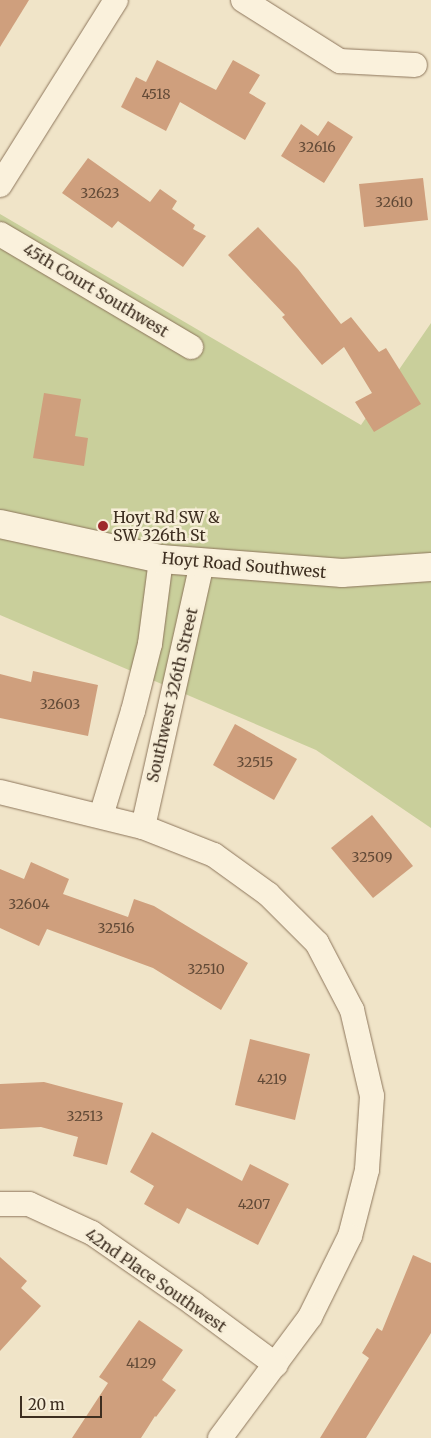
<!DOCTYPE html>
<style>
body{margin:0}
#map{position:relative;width:431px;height:1438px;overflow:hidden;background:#f0e4c8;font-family:Merriweather,serif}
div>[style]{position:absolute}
.green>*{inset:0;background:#c9cf9b}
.building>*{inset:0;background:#cf9f7d}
.roads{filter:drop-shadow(0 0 1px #8d765c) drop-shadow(0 0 1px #8d765c)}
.street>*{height:24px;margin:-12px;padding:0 12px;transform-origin:12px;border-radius:12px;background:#faf1dc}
.secondary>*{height:28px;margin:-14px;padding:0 14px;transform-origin:14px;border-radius:14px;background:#faf1dc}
.dots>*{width:14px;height:14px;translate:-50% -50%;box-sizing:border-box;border:2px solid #f7eed8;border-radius:50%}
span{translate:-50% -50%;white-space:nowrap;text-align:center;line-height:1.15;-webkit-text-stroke:5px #f7eed8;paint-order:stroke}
.number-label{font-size:14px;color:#624a37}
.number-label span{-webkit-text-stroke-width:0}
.street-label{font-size:16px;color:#3d2e20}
.poi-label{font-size:16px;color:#3d2e20}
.left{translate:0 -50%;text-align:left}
.scale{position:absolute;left:20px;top:1396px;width:82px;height:22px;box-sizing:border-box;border:2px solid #3d2e20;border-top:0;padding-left:6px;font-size:15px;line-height:18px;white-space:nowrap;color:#3d2e20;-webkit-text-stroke:4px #f7eed8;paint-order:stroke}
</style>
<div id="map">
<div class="green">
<i style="clip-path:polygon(0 214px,361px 425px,431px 323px,431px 828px,316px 750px,0 615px)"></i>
</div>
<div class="building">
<i style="clip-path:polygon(0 0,29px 0,0 47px)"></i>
<i style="clip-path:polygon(157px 60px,216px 90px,233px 60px,260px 75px,249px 93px,266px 103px,245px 140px,180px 102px,166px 131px,121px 107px,136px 77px,146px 82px)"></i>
<i style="clip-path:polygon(328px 121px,353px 137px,324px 183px,281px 156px,301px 124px,318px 136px)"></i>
<i style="clip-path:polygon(88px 158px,150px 202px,160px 189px,177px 201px,172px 209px,195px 225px,193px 229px,206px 236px,183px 267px,118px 221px,112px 228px,62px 193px)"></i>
<i style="clip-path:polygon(423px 178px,428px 220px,364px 227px,359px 184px)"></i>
<i style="clip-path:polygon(258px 227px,298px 269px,341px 324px,351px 317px,379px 352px,386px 348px,421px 404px,374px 432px,355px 402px,372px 393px,344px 347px,322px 365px,282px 317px,285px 315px,228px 255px)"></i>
<i style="clip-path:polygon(44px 393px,81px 399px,75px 436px,88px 438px,84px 466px,33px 458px)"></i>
<i style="clip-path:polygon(33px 671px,98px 685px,88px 736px,0 718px,0 674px,31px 682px)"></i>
<i style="clip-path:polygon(235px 724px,297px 759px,274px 800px,213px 765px)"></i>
<i style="clip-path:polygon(372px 815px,413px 866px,373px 898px,331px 848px)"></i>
<i style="clip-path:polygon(31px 862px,69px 879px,63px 894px,128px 917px,134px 899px,154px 906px,248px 963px,221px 1010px,153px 968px,47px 929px,39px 946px,0 928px,0 869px,24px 879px)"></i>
<i style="clip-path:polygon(250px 1039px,310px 1054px,295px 1120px,235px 1105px)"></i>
<i style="clip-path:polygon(44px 1082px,123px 1103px,107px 1165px,73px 1156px,78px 1137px,41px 1127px,0 1129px,0 1084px)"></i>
<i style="clip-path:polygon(152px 1132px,242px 1181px,250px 1164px,289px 1184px,258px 1245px,187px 1208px,179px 1224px,144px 1204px,154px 1186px,130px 1172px)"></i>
<i style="clip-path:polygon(413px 1255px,431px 1263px,431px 1333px,366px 1438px,320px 1438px,369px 1358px,362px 1353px,377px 1328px,382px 1331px)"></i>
<i style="clip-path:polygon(0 1257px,27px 1281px,21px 1288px,41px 1306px,0 1351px)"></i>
<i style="clip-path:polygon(139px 1320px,183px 1350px,162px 1380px,176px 1390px,156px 1417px,155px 1416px,141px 1438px,72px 1438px,108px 1383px,99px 1377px)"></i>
</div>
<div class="roads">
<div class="street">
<i style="left:243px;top:0;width:115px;rotate:32.2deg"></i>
<i style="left:340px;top:61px;width:75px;rotate:3.1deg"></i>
<i style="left:0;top:185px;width:218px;rotate:-57.9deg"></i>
<i style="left:0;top:234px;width:222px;rotate:30.6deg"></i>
<i style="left:0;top:792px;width:147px;rotate:13.8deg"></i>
<i style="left:143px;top:827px;width:76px;rotate:21.5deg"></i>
<i style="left:214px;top:855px;width:67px;rotate:35.8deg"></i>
<i style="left:268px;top:894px;width:69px;rotate:45deg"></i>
<i style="left:317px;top:943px;width:76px;rotate:62.4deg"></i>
<i style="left:352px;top:1010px;width:88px;rotate:76.9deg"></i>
<i style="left:372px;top:1096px;width:74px;rotate:93.9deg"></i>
<i style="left:367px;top:1170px;width:68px;rotate:104.4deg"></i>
<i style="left:350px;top:1236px;width:90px;rotate:116.3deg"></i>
<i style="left:310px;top:1317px;width:151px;rotate:126.6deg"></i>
<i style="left:101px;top:816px;width:110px;rotate:-73.1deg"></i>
<i style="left:133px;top:711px;width:69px;rotate:-75.8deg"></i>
<i style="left:150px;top:644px;width:86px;rotate:-82.6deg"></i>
<i style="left:143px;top:827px;width:271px;rotate:-77.4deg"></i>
<i style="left:0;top:1204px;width:29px"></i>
<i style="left:29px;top:1204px;width:69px;rotate:24.7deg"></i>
<i style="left:92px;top:1233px;width:124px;rotate:34.8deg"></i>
<i style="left:194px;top:1304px;width:102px;rotate:36.6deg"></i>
</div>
<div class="secondary">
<i style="left:0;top:524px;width:165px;rotate:12.3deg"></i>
<i style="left:161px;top:559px;width:182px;rotate:4.4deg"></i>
<i style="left:342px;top:573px;width:89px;rotate:-3.9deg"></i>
</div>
</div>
<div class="dots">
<i style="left:103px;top:526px;background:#9e2a2b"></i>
</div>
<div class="number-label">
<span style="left:156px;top:94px">4518</span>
<span style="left:317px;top:147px">32616</span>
<span style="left:100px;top:193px">32623</span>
<span style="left:394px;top:202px">32610</span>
<span style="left:60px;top:704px">32603</span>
<span style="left:255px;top:762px">32515</span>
<span style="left:372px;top:857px">32509</span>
<span style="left:29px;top:904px">32604</span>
<span style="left:116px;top:928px">32516</span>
<span style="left:206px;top:969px">32510</span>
<span style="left:272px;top:1079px">4219</span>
<span style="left:85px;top:1116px">32513</span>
<span style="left:254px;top:1204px">4207</span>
<span style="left:141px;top:1363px">4129</span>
</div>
<div class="street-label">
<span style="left:96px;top:290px;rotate:31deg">45th Court Southwest</span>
<span style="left:244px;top:565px;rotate:5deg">Hoyt Road Southwest</span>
<span style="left:172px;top:695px;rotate:-77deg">Southwest 326th Street</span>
<span style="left:156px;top:1280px;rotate:35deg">42nd Place Southwest</span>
</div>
<div class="poi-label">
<span class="left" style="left:113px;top:526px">Hoyt Rd SW &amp;<br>SW 326th St</span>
</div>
<div class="scale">20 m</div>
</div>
